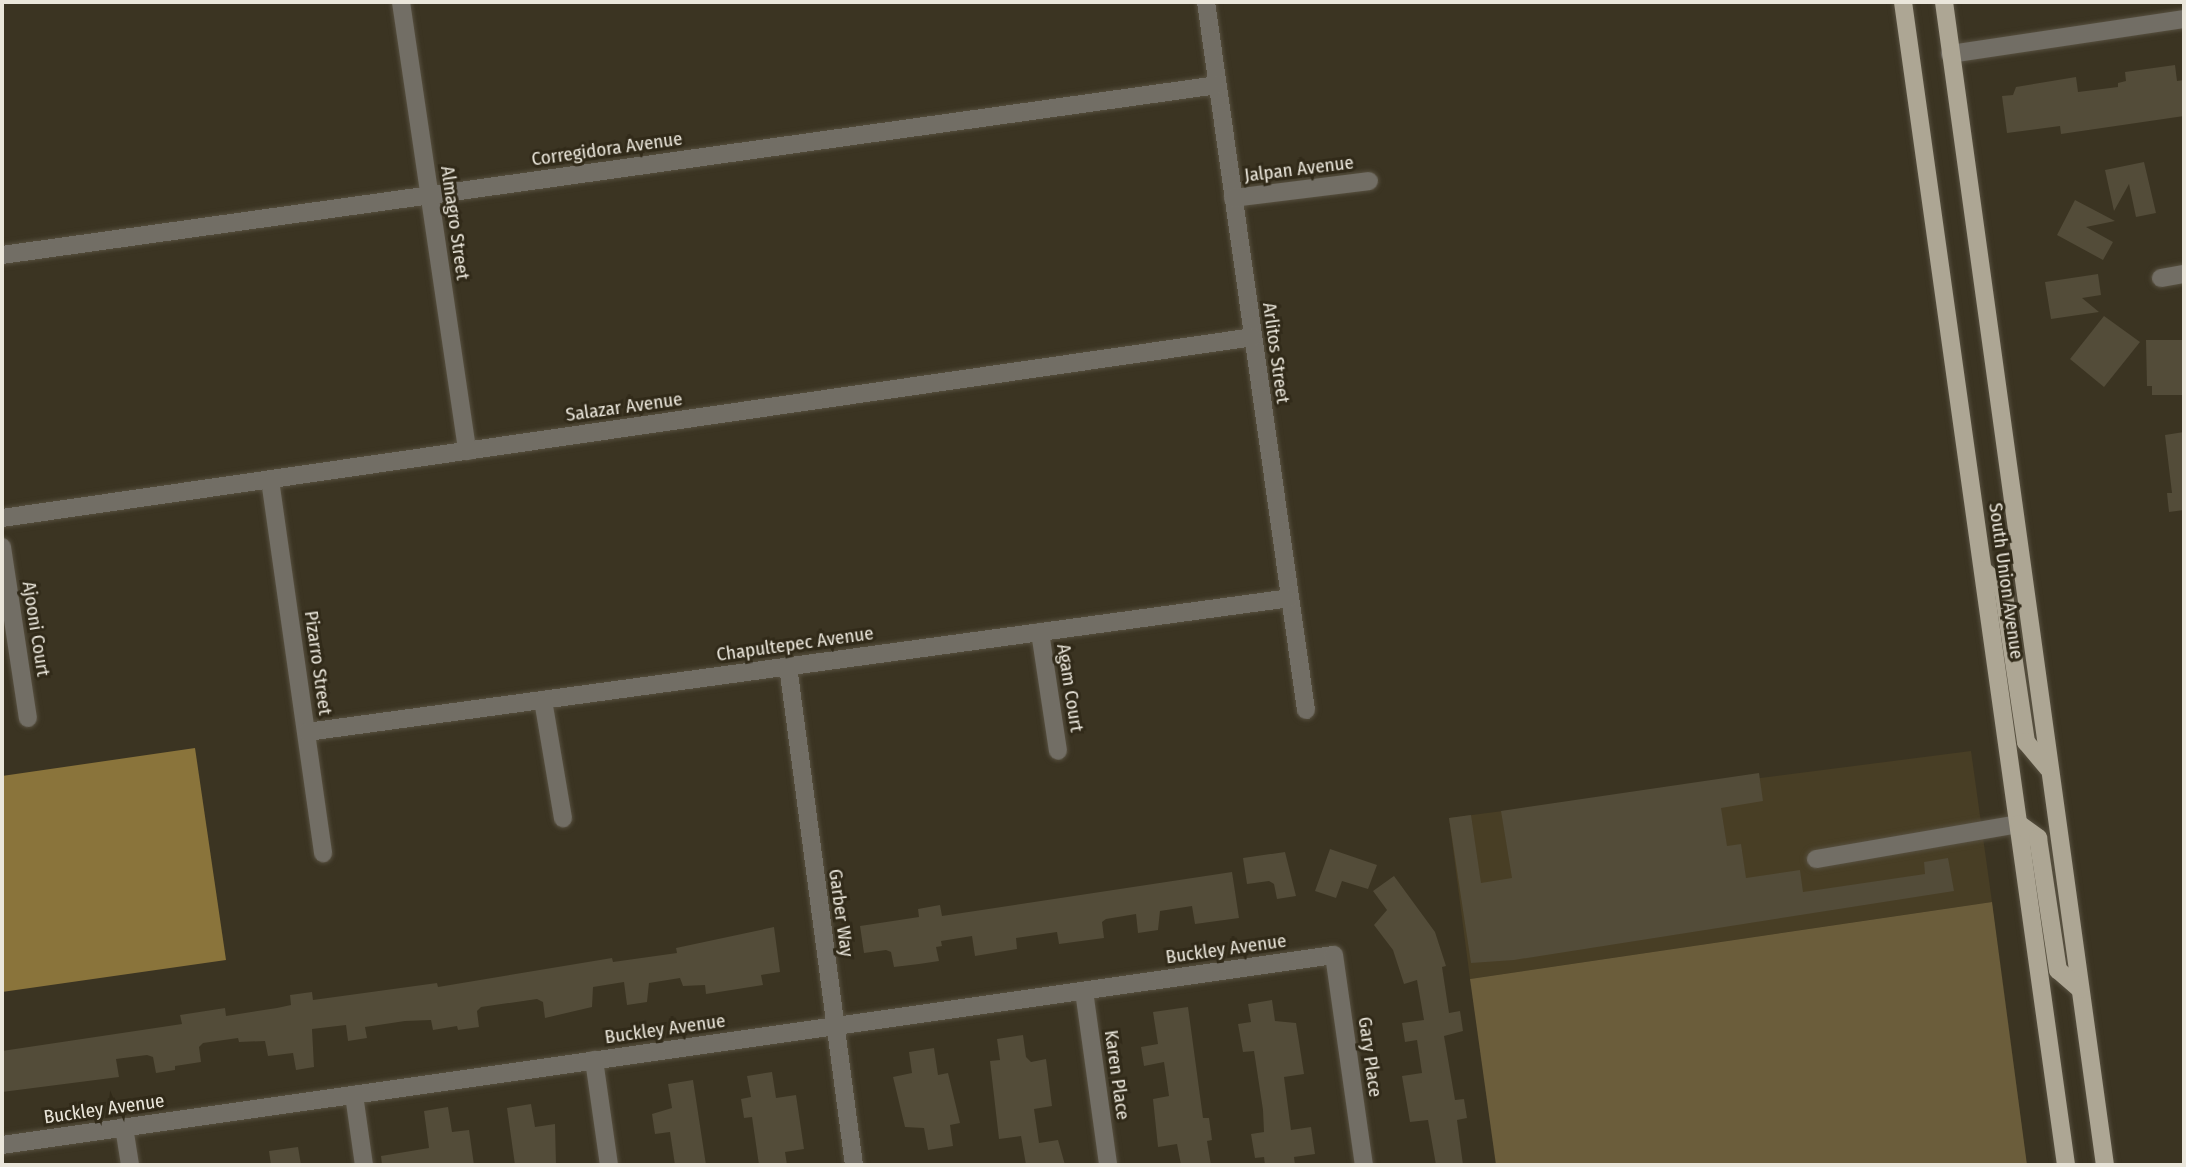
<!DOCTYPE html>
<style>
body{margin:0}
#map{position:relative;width:2186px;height:1167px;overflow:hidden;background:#3b3422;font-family:"Fira Sans Condensed",sans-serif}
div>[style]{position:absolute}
.built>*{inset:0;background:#483e25}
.green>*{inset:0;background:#6b5d3b}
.water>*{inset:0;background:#8a743b}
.building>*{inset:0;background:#534c39}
.roads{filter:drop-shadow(0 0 2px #575040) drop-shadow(0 0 2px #575040)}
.minor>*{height:18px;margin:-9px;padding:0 9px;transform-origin:9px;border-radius:9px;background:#726e65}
.major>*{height:18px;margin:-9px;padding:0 9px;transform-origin:9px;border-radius:9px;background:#ada694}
span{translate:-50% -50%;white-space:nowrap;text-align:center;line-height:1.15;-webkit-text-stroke:6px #312a19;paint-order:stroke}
.street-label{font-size:19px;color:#eae6db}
.frame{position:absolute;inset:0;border:4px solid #eae6db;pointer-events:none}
</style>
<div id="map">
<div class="built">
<i style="clip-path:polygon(1971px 751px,1992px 902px,1470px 979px,1449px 818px)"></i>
</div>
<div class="green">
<i style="clip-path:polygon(1992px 902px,2027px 1165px,1496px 1165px,1470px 979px)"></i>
</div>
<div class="water">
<i style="clip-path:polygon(195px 748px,226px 960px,2px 992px,2px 776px)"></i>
</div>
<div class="building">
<i style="clip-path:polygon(2175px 65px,2177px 81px,2184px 80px,2184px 116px,2061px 134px,2060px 126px,2007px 133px,2002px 96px,2013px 95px,2016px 87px,2076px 77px,2078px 92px,2118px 87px,2118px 83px,2126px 81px,2125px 72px)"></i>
<i style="clip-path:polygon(2144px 162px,2156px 213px,2136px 217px,2129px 184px,2114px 211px,2105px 170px)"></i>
<i style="clip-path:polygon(2075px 200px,2115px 221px,2086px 227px,2113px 242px,2103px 260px,2057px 235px)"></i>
<i style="clip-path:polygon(2098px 274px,2101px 295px,2082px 298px,2099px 312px,2051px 319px,2045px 282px)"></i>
<i style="clip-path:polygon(2104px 316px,2140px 342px,2104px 387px,2070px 359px)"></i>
<i style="clip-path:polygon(2146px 340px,2184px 340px,2184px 395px,2152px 395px,2152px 386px,2147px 386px)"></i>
<i style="clip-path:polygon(2184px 432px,2184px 510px,2169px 512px,2167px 493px,2172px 493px,2165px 435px)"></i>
<i style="clip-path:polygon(1759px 773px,1763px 801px,1721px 808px,1727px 846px,1741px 844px,1746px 878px,1800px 870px,1803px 892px,1925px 874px,1924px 862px,1948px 858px,1954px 891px,1514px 960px,1471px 963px,1449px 818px,1471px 815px,1481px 883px,1512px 878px,1501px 811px)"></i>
<i style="clip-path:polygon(1330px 849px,1377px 865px,1368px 889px,1342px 881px,1336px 898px,1315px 891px)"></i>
<i style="clip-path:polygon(1285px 852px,1296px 896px,1277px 899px,1274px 884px,1269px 881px,1247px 884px,1243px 858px)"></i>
<i style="clip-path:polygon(1232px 872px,1239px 918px,1195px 924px,1192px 906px,1160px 911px,1158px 930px,1138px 933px,1136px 914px,1106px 919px,1102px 922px,1104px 938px,1059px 944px,1057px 932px,1016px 938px,1017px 949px,975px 956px,972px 936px,941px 941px,942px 946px,936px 947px,939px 961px,919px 964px,894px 967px,891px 952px,886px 950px,864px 953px,860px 926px,919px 917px,918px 909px,940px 905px,942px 916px)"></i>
<i style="clip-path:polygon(1394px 876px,1435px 932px,1446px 966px,1442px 967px,1449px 1013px,1460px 1011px,1463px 1031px,1444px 1036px,1455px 1100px,1464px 1099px,1467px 1118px,1457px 1120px,1463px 1165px,1436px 1165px,1428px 1120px,1410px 1122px,1402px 1076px,1422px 1073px,1417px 1040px,1405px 1042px,1402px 1023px,1424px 1020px,1417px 980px,1404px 984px,1393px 950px,1374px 925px,1387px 910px,1373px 891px)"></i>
<i style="clip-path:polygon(774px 927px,780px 972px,761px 975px,763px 985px,706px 994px,705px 985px,683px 986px,680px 978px,649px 983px,647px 1002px,627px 1005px,624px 982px,593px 987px,592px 1007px,545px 1018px,543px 1002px,537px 999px,481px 1007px,477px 1011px,479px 1027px,458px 1030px,457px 1026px,433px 1030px,431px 1020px,405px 1021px,365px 1027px,367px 1038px,348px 1041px,346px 1025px,312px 1029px,314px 1067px,296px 1070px,293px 1053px,268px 1056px,265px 1041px,239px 1042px,238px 1038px,203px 1043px,199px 1047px,201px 1062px,175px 1066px,175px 1070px,156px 1073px,153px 1057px,147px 1055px,116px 1059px,119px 1077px,2px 1092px,2px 1051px,182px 1024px,180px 1015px,225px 1008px,226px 1016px,277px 1008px,291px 1005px,290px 995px,312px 992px,313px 1000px,437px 983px,438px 987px,612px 958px,613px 962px,677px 953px,676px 948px)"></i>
<i style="clip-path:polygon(1272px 1000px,1275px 1021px,1296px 1023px,1304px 1074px,1284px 1077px,1291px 1130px,1311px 1127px,1315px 1154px,1294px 1157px,1295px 1165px,1265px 1165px,1264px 1157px,1255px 1158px,1251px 1134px,1264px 1132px,1263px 1110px,1254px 1051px,1243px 1052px,1238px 1024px,1251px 1022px,1248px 1004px)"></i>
<i style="clip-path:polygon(1188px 1007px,1203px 1118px,1209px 1118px,1212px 1140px,1207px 1141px,1211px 1165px,1181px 1165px,1177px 1144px,1158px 1147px,1153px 1099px,1169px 1096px,1164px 1062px,1144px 1066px,1141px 1047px,1158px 1044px,1153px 1012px)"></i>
<i style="clip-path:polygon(1023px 1035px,1026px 1057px,1031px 1062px,1046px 1059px,1052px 1106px,1034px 1109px,1039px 1143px,1058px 1140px,1065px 1165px,1026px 1165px,1021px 1136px,999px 1139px,990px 1061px,1000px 1060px,997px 1039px)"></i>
<i style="clip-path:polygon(934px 1048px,938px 1075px,948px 1073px,960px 1123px,950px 1125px,953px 1146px,928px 1150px,924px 1128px,905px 1127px,893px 1077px,912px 1073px,909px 1052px)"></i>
<i style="clip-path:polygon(772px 1072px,776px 1098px,796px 1095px,804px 1149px,785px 1152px,787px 1165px,759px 1165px,752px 1117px,744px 1118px,741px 1099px,751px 1097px,747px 1076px)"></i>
<i style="clip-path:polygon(693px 1080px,706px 1165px,675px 1165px,670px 1132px,655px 1134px,652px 1114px,672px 1108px,668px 1084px)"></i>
<i style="clip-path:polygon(531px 1104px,535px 1127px,555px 1124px,556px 1165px,515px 1165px,507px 1108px)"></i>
<i style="clip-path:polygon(448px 1107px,452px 1132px,469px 1130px,474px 1165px,382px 1165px,381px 1156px,429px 1148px,424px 1111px)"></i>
<i style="clip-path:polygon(298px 1147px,301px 1165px,271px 1165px,269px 1151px)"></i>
</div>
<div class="roads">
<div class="minor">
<i style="left:401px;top:2px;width:454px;rotate:81.6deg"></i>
<i style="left:1206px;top:2px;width:715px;rotate:81.96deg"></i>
<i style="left:1950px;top:54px;width:237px;rotate:-8.5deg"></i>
<i style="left:1233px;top:198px;width:137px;rotate:-7.1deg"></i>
<i style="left:2px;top:255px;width:1227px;rotate:-7.96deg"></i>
<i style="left:2161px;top:278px;width:23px;rotate:-10deg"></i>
<i style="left:270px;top:480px;width:377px;rotate:81.9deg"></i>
<i style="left:2px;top:518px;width:1264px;rotate:-8.23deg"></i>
<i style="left:2px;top:547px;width:173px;rotate:81.4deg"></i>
<i style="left:1040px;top:632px;width:120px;rotate:81.4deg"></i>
<i style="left:788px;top:666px;width:503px;rotate:82.47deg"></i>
<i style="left:543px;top:700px;width:120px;rotate:80.4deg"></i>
<i style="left:307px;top:732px;width:992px;rotate:-7.76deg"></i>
<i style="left:1816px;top:859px;width:206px;rotate:-9.8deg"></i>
<i style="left:1084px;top:991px;width:176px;rotate:82.1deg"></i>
<i style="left:594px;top:1060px;width:106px;rotate:81.9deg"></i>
<i style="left:354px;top:1095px;width:71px;rotate:81.9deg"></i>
<i style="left:124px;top:1127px;width:38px;rotate:81deg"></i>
<i style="left:2px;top:1145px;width:1345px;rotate:-8.12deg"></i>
<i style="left:1334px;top:955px;width:212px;rotate:81.9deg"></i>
</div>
<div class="major">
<i style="left:1903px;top:2px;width:1174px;rotate:82.02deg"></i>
<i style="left:1944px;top:2px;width:1174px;rotate:82.12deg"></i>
<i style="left:1983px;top:570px;width:27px;rotate:42deg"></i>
<i style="left:2003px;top:588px;width:156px;rotate:81.5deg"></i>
<i style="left:2026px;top:742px;width:34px;rotate:50deg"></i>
<i style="left:2019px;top:824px;width:24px;rotate:36deg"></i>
<i style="left:2038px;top:838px;width:134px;rotate:81.4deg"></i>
<i style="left:2058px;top:970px;width:29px;rotate:41deg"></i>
</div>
</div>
<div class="street-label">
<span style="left:607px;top:149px;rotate:-8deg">Corregidora Avenue</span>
<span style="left:1299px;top:169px;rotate:-7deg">Jalpan Avenue</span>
<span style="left:455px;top:223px;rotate:82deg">Almagro Street</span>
<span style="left:1276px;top:353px;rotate:82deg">Arlitos Street</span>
<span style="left:624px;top:407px;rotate:-8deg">Salazar Avenue</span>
<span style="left:2006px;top:581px;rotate:82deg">South Union Avenue</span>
<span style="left:36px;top:629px;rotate:81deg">Ajooni Court</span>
<span style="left:795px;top:644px;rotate:-8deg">Chapultepec Avenue</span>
<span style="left:318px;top:663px;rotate:82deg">Pizarro Street</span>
<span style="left:1070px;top:688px;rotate:81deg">Agam Court</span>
<span style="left:841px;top:913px;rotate:82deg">Garber Way</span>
<span style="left:1226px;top:949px;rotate:-8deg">Buckley Avenue</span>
<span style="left:665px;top:1029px;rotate:-8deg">Buckley Avenue</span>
<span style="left:1370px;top:1057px;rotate:82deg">Gary Place</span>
<span style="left:1117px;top:1075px;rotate:82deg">Karen Place</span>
<span style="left:104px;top:1109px;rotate:-8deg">Buckley Avenue</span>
</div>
<div class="frame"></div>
</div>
